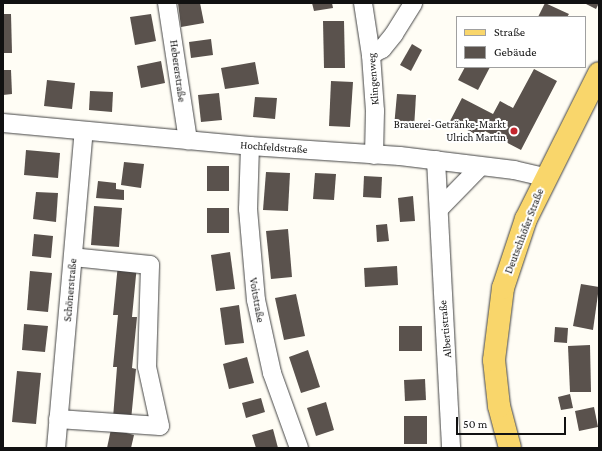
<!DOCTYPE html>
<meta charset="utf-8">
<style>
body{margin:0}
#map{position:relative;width:602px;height:451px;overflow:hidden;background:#fffdf5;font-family:"Crimson Pro",serif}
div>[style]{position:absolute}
.building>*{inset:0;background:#5a524d}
.roads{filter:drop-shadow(0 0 1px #444) drop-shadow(0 0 1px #444)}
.minor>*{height:18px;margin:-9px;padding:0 9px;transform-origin:9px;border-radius:9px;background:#fff}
.major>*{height:22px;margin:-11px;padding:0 11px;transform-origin:11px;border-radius:11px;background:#f9d66b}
.dots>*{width:11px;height:11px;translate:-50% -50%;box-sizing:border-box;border:2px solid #fff;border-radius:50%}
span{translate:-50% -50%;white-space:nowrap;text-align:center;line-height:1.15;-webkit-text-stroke:4px #fff;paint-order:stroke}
.street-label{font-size:11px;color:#111}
.poi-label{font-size:11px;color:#111}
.right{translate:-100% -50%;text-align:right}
.frame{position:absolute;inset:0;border:4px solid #111;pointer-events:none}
.legend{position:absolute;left:456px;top:16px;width:130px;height:52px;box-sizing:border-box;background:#fff;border:1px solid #a0a0a0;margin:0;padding:5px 7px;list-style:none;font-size:12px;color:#111}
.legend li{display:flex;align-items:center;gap:8px;height:20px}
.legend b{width:20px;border:1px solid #a0a0a0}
.scale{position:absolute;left:456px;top:417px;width:110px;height:18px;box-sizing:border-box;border:2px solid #111;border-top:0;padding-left:5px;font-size:12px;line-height:14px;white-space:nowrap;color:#111;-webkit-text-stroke:3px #fff;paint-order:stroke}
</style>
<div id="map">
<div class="building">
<i style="clip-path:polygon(178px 3px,200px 3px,204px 23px,181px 27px)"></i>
<i style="clip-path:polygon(312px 3px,332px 3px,333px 8px,314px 11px)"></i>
<i style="clip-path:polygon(545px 3px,569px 14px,567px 17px,538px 17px)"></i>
<i style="clip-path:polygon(584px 3px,599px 3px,596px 9px)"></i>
<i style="clip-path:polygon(3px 14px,11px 14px,12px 53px,3px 53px)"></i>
<i style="clip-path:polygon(151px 14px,156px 41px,135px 45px,130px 17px)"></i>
<i style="clip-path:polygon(323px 21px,344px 21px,345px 68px,324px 68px)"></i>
<i style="clip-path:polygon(211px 39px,213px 55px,191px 58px,189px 42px)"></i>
<i style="clip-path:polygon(412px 44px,422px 50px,411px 71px,400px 65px)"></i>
<i style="clip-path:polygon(161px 61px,165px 83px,141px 88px,137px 66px)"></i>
<i style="clip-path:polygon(255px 62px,259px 84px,225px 89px,221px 68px)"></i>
<i style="clip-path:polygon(465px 67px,490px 67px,478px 90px,458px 80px)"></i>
<i style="clip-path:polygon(534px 69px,557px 81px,521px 150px,485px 131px,481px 137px,450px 121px,462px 98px,493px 114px,500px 101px,513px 108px)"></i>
<i style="clip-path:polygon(3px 70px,11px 70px,12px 94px,3px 95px)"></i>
<i style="clip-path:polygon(47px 80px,75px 83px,72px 109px,44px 106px)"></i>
<i style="clip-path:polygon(331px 81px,353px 82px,350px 127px,329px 126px)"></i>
<i style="clip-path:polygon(90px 91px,113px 92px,112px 112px,89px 110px)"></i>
<i style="clip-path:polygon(219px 93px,222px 120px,201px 122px,198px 95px)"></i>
<i style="clip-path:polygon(397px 94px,416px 95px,414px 129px,394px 127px)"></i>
<i style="clip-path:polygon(255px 97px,277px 98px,275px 119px,253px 117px)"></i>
<i style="clip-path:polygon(26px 150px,60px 153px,58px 178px,24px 175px)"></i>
<i style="clip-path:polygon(124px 162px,144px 164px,141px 188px,121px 185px)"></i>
<i style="clip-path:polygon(207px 166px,229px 166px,229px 191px,207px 191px)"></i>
<i style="clip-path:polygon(266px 172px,290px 173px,288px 211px,263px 210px)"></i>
<i style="clip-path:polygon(315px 173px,336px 174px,334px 200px,313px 199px)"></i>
<i style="clip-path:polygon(364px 176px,382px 177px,381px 198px,363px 197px)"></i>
<i style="clip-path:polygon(98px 181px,116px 183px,116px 189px,124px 190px,124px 200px,96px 198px)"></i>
<i style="clip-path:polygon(36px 192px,58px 193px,56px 222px,33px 219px)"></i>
<i style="clip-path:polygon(413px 196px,415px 221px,400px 222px,398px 198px)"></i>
<i style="clip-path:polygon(94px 206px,122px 208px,119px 247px,91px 245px)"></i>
<i style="clip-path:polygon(207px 208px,229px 208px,229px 233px,207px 233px)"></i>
<i style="clip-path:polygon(387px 224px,389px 241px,377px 242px,376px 225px)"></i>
<i style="clip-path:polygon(288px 229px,292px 277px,271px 279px,266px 231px)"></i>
<i style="clip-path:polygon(34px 234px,53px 236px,51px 258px,32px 256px)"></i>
<i style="clip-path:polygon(230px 252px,235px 289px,216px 291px,211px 255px)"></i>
<i style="clip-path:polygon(118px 264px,137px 265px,132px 317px,137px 317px,132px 368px,136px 369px,131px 420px,113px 418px,117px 367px,113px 367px,118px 315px,113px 315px)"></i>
<i style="clip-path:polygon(397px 266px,398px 285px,365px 287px,364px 268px)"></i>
<i style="clip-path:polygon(30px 271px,52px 273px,48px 312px,27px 310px)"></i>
<i style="clip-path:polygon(581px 284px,599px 287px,593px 330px,573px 326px)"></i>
<i style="clip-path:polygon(296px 294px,305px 336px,284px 340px,275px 298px)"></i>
<i style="clip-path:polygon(239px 305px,244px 343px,225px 345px,220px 308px)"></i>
<i style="clip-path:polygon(24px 324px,48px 326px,45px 352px,22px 350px)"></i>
<i style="clip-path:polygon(399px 326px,422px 326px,422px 351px,399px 351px)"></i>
<i style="clip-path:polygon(555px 327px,568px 328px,567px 343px,554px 342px)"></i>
<i style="clip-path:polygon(590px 345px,591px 392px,570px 392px,568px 346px)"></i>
<i style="clip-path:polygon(308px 350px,320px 387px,301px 393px,289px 357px)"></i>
<i style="clip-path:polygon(247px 357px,254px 383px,229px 389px,223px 364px)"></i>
<i style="clip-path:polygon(17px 371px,41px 373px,36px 424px,12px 422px)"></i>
<i style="clip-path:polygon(425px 379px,426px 400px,405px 401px,404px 380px)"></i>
<i style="clip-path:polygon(570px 394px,573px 408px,561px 410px,558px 397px)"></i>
<i style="clip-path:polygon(261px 398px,265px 412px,246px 418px,242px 403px)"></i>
<i style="clip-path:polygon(326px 402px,334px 430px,316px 436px,307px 408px)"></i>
<i style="clip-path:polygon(594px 407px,598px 427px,579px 431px,575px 411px)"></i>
<i style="clip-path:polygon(404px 416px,427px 416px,427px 444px,404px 444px)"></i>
<i style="clip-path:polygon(111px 429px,134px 435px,131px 448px,107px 448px)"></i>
<i style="clip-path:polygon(273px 429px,278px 448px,256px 448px,252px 435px)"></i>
</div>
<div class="roads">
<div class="minor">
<i style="left:167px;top:3px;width:139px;rotate:81.3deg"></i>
<i style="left:363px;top:3px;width:53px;rotate:81.3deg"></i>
<i style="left:371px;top:55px;width:56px;rotate:85.9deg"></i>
<i style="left:375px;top:111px;width:44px;rotate:91.3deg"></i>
<i style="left:371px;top:55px;width:13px;rotate:-29deg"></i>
<i style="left:382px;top:49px;width:19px;rotate:-51deg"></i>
<i style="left:394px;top:34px;width:36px;rotate:-58deg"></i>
<i style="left:3px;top:123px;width:248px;rotate:5.3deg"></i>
<i style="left:250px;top:146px;width:150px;rotate:3.8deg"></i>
<i style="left:400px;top:156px;width:115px;rotate:7deg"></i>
<i style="left:514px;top:170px;width:32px;rotate:13deg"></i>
<i style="left:250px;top:146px;width:63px;rotate:91.8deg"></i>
<i style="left:248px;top:209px;width:91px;rotate:85deg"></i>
<i style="left:256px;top:300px;width:75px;rotate:77.6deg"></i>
<i style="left:272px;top:373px;width:80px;rotate:70.2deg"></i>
<i style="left:436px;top:160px;width:288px;rotate:87deg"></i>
<i style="left:439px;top:209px;width:59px;rotate:-45.7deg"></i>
<i style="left:58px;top:419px;width:102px;rotate:3.9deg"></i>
<i style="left:160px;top:426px;width:60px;rotate:-102.4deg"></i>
<i style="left:147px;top:367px;width:102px;rotate:-88.3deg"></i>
<i style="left:150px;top:265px;width:77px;rotate:-174.1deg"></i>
<i style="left:56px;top:448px;width:318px;rotate:-85deg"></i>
</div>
<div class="major">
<i style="left:510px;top:448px;width:43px;rotate:-104.7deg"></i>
<i style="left:499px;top:406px;width:46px;rotate:-96.2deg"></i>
<i style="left:494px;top:360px;width:73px;rotate:-82.9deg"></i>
<i style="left:503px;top:288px;width:73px;rotate:-71.6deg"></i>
<i style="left:526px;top:219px;width:163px;rotate:-63.4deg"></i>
</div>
</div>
<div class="dots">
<i style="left:514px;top:131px;background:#c4262e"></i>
</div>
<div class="street-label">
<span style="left:178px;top:71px;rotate:82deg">Hebererstraße</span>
<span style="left:373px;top:79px;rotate:-94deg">Klingenweg</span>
<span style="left:274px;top:147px;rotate:4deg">Hochfeldstraße</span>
<span style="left:524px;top:231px;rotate:-69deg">Deutschhöfer Straße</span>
<span style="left:70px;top:290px;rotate:-85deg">Schönerstraße</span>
<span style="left:257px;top:300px;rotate:80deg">Voitstraße</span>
<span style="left:445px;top:329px;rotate:-95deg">Albertistraße</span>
</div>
<div class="poi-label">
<span class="right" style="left:506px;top:131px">Brauerei-Getränke-Markt<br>Ulrich Martin</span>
</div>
<div class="frame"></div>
<ul class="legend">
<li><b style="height:5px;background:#f9d66b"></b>Straße</li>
<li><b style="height:11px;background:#5a524d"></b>Gebäude</li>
</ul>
<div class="scale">50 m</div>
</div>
